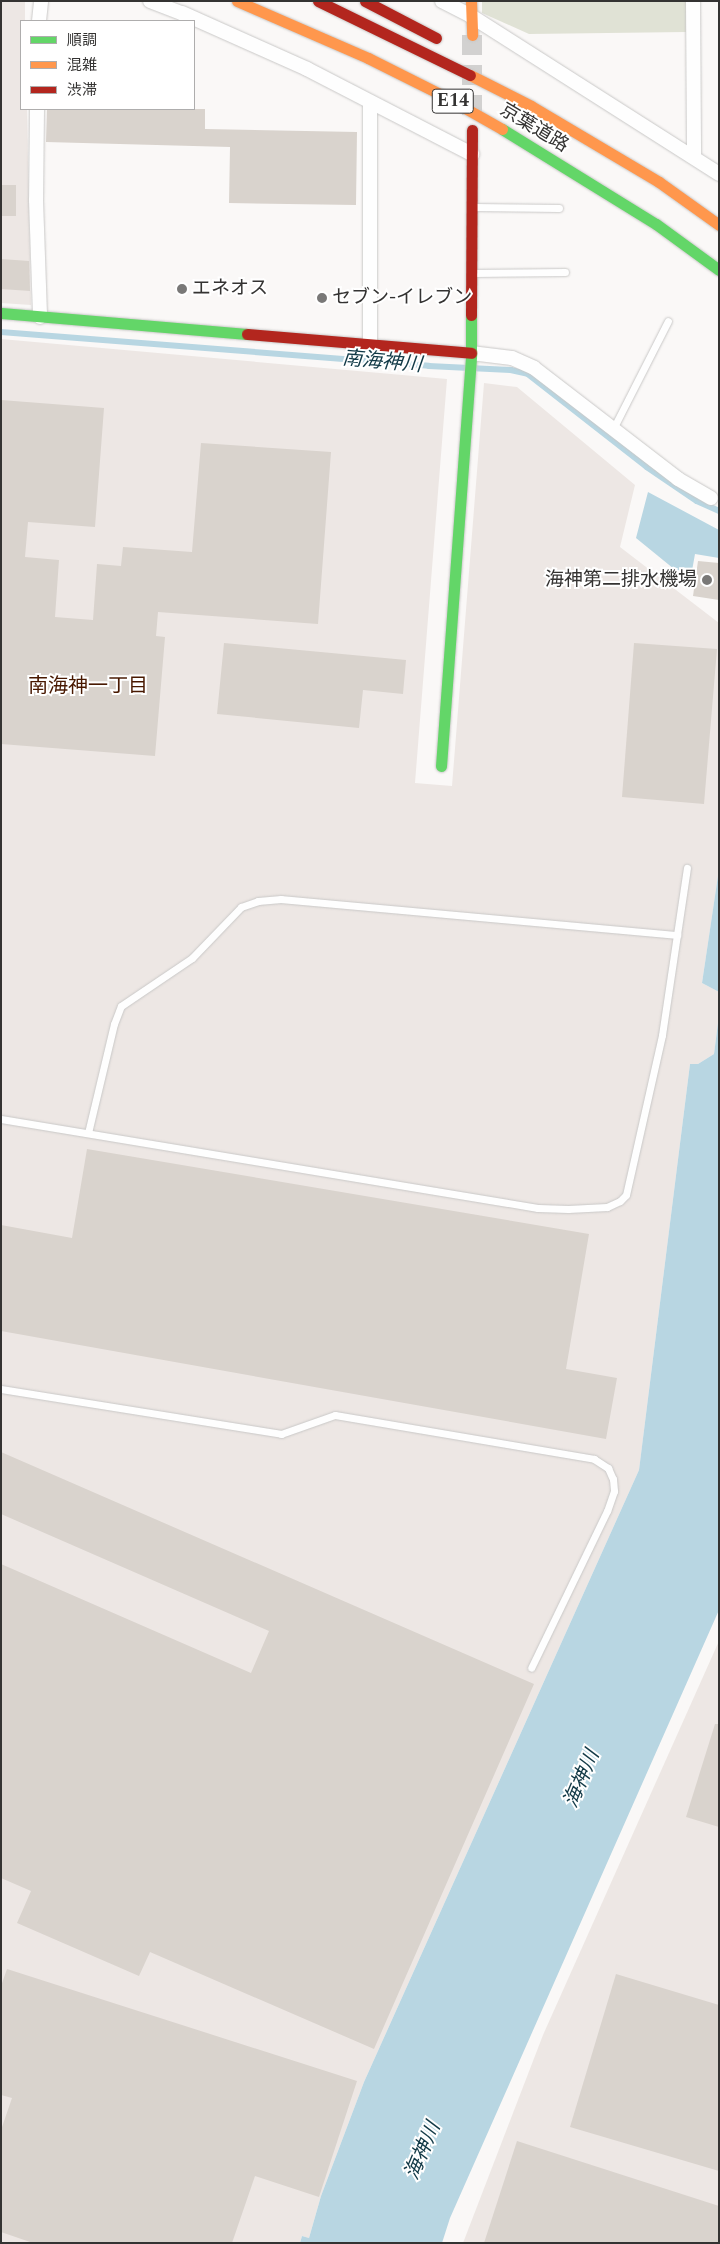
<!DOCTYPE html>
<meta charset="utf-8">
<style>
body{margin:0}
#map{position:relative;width:720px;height:2244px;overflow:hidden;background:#faf8f7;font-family:Spectral,"Noto Sans JP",serif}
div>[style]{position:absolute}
.built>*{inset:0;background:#ede7e4}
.green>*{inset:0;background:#e0e2d5}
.water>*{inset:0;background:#b8d6e2}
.stream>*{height:5.5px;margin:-2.75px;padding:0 2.75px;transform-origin:2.75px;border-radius:2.75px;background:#b8d6e2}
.building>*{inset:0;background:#d9d3cd}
.secondary-tunnel>*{height:20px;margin-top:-10px;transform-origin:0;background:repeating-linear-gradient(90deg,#d2d1d0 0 20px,transparent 0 30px)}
.roads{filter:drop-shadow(0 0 1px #c9c8c7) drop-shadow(0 0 1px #c9c8c7)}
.lane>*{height:7px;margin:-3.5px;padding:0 3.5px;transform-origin:3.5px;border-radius:3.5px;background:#fefefe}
.street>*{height:14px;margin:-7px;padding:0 7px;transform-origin:7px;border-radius:7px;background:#fefefe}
.fast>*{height:11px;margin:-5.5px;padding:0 5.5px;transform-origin:5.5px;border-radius:5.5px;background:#63d668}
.slow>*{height:11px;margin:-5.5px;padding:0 5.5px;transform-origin:5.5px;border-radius:5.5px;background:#ff974d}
.jam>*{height:11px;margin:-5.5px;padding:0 5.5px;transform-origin:5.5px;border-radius:5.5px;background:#b3261e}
.dots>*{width:14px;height:14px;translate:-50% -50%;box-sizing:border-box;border:2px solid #fff;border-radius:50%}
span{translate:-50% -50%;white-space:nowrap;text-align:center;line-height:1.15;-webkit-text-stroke:4px #fff;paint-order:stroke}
.shield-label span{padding:1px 4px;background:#fff;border:1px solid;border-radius:4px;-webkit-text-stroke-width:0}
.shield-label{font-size:18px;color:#343332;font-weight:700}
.street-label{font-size:19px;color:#343332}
.poi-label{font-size:19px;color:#343332}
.left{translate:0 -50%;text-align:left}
.right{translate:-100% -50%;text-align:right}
.water-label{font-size:20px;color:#113946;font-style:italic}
.neighbourhood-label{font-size:20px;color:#481800}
.frame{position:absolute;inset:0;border:2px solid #343332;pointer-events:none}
.legend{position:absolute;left:20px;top:20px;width:175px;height:90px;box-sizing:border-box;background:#fff;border:1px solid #aeadad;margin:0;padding:6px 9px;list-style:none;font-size:15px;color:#343332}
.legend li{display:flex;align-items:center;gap:10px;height:25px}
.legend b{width:25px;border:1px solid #aeadad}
</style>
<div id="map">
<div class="built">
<i style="clip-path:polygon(1px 1px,25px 1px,25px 21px,21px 21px,21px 109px,27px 109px,31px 305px,1px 303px)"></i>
<i style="clip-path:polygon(1px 339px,447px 379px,415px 783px,452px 786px,484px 383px,517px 387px,635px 485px,620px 547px,719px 623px,719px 869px,702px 983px,719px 992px,719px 1015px,714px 1054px,698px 1064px,690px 1064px,639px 1470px,364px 2082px,321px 2196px,309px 2238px,302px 2236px,300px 2243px,1px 2243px)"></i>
<i style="clip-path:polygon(719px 1641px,719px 2243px,463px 2243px,543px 2035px)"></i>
</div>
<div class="green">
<i style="clip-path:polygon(482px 1px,686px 1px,686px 32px,529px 34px,482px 13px)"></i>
</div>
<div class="water">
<i style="clip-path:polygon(648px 492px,719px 530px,719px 558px,695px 554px,690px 582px,636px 538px)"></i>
<i style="clip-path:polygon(719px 869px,719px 992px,702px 983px)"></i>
<i style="clip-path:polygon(719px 1015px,719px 1610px,450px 2218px,442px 2243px,300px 2243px,302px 2236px,309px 2238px,321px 2196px,364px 2082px,639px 1470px,690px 1064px,698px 1064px,714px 1054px)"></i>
</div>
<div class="stream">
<i style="left:1px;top:332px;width:429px;rotate:4.5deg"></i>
<i style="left:429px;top:366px;width:82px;rotate:2.8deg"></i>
<i style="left:511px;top:370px;width:17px;rotate:13deg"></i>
<i style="left:528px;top:374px;width:151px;rotate:38deg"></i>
<i style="left:647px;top:467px;width:60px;rotate:34.2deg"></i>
<i style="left:697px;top:501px;width:24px;rotate:24deg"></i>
</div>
<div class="building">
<i style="clip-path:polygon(47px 109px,205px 109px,205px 129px,357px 132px,356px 205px,229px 203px,230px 147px,46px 142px)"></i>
<i style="clip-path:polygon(1px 185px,16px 185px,16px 216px,1px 216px)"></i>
<i style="clip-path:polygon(1px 259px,29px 261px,30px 291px,1px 289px)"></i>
<i style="clip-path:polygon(1px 400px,104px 408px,95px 527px,28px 522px,25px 557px,59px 560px,55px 617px,93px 620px,97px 564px,121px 566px,123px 547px,192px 552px,201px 443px,331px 452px,318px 624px,158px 612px,156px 636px,165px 637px,155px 756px,1px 744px)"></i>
<i style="clip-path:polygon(698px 561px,719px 563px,719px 600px,693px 596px)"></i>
<i style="clip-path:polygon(224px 643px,406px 660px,403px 694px,363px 690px,359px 728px,217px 714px)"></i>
<i style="clip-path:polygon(634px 643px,717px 649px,704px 804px,622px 797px)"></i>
<i style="clip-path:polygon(87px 1149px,589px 1234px,566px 1369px,617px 1378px,606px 1439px,1px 1331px,1px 1225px,72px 1238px)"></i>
<i style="clip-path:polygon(1px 1452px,534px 1684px,374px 2049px,150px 1952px,139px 1976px,17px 1923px,31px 1891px,1px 1878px,1px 1564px,251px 1673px,269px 1631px,1px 1514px)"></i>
<i style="clip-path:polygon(715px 1724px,719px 1724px,719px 1827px,686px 1817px)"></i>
<i style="clip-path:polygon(7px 1969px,357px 2081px,319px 2197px,255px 2176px,232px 2243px,33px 2243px,1px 2232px,1px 2130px,12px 2098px,1px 2095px,1px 1986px)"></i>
<i style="clip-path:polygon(616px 1974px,719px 2005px,719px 2171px,570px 2127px)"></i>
<i style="clip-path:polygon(517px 2141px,719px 2206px,719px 2243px,484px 2243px)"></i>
</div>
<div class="secondary-tunnel">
<i style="left:472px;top:35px;width:90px;rotate:90deg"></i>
</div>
<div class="roads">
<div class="lane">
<i style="left:474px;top:207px;width:85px;rotate:0.7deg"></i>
<i style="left:473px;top:273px;width:92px;rotate:-0.6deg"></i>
<i style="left:613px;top:429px;width:121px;rotate:-63deg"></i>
<i style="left:1px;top:1119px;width:544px;rotate:9.41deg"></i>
<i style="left:538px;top:1208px;width:30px;rotate:2deg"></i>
<i style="left:568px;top:1209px;width:39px;rotate:-3deg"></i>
<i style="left:607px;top:1207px;width:14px;rotate:-25deg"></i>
<i style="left:620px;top:1201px;width:8px;rotate:-45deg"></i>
<i style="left:626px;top:1195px;width:164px;rotate:-77.3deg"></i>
<i style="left:662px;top:1035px;width:169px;rotate:-81.5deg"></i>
<i style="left:88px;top:1133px;width:112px;rotate:-76.6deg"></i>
<i style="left:114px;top:1024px;width:19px;rotate:-69deg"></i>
<i style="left:121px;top:1006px;width:86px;rotate:-34.1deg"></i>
<i style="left:192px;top:958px;width:71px;rotate:-46.1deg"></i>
<i style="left:241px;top:907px;width:18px;rotate:-19deg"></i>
<i style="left:258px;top:901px;width:23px;rotate:-5deg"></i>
<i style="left:281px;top:899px;width:398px;rotate:5.2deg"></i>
<i style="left:1px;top:1389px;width:284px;rotate:9.1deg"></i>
<i style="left:281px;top:1434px;width:57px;rotate:-19.4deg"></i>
<i style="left:335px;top:1415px;width:263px;rotate:9.6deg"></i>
<i style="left:594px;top:1459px;width:17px;rotate:33deg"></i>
<i style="left:608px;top:1468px;width:12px;rotate:66deg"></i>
<i style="left:613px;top:1479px;width:12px;rotate:85deg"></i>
<i style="left:614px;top:1491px;width:21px;rotate:109deg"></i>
<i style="left:607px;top:1511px;width:174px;rotate:115.8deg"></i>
</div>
<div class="street">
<i style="left:150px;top:1px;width:34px;rotate:21deg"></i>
<i style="left:182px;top:13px;width:137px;rotate:24.1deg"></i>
<i style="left:307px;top:69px;width:186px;rotate:27.3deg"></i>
<i style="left:442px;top:1px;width:33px;rotate:27deg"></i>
<i style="left:471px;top:16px;width:294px;rotate:32.5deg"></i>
<i style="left:693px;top:1px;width:156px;rotate:89.6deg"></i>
<i style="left:39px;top:21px;width:20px;rotate:-84deg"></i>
<i style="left:37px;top:109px;width:91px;rotate:90.6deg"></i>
<i style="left:36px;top:200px;width:117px;rotate:88deg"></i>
<i style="left:370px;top:344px;width:242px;rotate:-90deg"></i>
<i style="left:471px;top:353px;width:41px;rotate:7deg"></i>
<i style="left:512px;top:358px;width:24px;rotate:24deg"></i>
<i style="left:534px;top:368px;width:182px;rotate:37.6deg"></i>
<i style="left:678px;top:479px;width:38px;rotate:30deg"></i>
</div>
<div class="fast">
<i style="left:502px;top:129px;width:181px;rotate:31.7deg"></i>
<i style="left:656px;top:224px;width:78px;rotate:36.1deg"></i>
<i style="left:1px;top:313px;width:247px;rotate:4.9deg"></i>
<i style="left:441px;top:766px;width:414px;rotate:-85.8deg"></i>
<i style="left:471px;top:353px;width:38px;rotate:-90deg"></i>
</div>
<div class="slow">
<i style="left:237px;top:1px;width:143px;rotate:23.5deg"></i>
<i style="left:368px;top:58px;width:83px;rotate:26.6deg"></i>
<i style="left:442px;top:95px;width:69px;rotate:29.5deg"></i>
<i style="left:471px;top:1px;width:34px;rotate:88deg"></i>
<i style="left:470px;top:75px;width:68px;rotate:26.9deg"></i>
<i style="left:531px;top:106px;width:149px;rotate:30.7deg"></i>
<i style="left:659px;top:182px;width:74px;rotate:35.6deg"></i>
</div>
<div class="jam">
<i style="left:318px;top:1px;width:169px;rotate:26deg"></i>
<i style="left:365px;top:1px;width:80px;rotate:27.5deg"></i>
<i style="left:471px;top:315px;width:185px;rotate:-89.7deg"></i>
<i style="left:247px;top:334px;width:225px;rotate:4.8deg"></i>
</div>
</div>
<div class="dots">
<i style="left:182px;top:289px;background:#797877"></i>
<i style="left:322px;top:298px;background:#797877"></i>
<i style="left:707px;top:580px;background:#797877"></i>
</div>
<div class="shield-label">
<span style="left:453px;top:101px">E14</span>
</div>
<div class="street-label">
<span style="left:534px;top:128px;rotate:31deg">京葉道路</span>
</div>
<div class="poi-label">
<span class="left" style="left:192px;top:289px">エネオス</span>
<span class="left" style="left:332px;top:298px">セブン-イレブン</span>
<span class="right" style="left:697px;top:580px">海神第二排水機場</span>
</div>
<div class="water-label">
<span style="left:382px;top:362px;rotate:5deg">南海神川</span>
<span style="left:582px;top:1779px;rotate:-67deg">海神川</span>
<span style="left:423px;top:2151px;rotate:-67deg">海神川</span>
</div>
<div class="neighbourhood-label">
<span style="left:88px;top:686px">南海神一丁目</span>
</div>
<div class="frame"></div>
<ul class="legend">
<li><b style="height:6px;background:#63d668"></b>順調</li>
<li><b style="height:6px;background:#ff974d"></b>混雑</li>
<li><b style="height:6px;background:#b3261e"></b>渋滞</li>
</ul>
</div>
